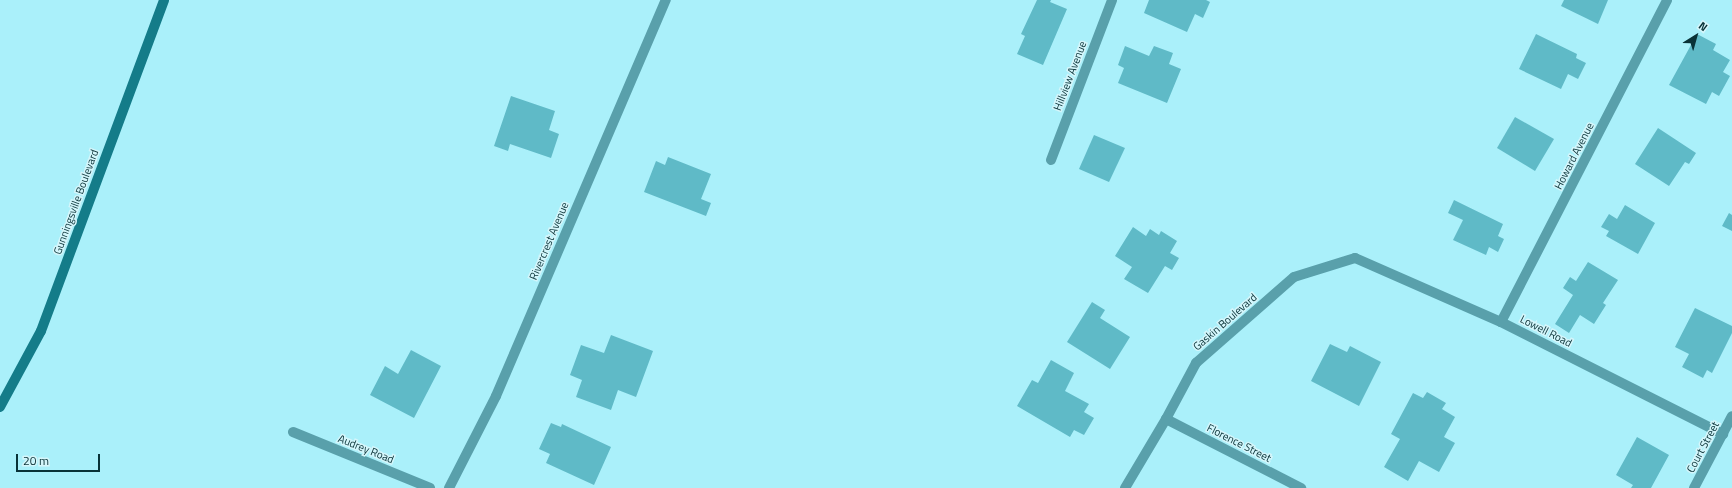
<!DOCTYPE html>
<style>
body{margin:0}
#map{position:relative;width:1732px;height:488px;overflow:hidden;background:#aaf0fa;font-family:"Titillium Web",sans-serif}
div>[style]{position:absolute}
.building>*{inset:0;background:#5fbac7}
.street>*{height:10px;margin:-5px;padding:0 5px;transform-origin:5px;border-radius:5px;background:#59a0ab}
.secondary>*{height:10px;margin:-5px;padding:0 5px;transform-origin:5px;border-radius:5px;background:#147c89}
span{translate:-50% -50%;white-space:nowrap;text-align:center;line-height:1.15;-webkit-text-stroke:3px #d5f6fb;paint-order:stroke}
.street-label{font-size:11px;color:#093237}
.north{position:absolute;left:1676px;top:16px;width:40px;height:40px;-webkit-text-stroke:3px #d5f6fb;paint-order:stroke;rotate:37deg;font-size:11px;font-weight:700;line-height:16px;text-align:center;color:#093237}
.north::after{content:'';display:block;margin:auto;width:14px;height:18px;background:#093237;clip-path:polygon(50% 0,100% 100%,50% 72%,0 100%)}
.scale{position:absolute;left:16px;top:454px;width:84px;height:18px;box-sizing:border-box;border:2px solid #093237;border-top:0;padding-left:5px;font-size:12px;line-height:14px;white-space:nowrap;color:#093237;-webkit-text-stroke:3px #d5f6fb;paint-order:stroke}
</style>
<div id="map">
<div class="building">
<i style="clip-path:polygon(1037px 0,1051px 0,1050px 2px,1067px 9px,1043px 65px,1017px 54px,1025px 36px,1021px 34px)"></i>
<i style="clip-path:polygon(1149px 0,1206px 0,1210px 2px,1203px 18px,1195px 14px,1187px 32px,1144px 13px)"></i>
<i style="clip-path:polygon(1564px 0,1608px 0,1598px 24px,1561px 6px)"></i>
<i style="clip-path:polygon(1536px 34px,1577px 54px,1576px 58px,1586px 63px,1578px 79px,1568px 74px,1561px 89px,1519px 69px)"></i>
<i style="clip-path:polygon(1697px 34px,1716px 44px,1713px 50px,1730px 60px,1723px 72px,1730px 76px,1719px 96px,1712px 92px,1706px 104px,1669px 85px)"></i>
<i style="clip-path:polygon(1125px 46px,1149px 56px,1154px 46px,1173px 53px,1169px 64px,1181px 69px,1167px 103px,1118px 83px,1124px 68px,1118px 65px)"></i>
<i style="clip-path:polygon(511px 96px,555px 111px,549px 130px,559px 134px,551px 158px,510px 144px,508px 151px,494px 146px)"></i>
<i style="clip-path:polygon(1515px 117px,1554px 139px,1535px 171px,1497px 148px)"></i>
<i style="clip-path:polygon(1658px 128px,1696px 153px,1689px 164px,1685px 162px,1669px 186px,1635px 164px)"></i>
<i style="clip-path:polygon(1094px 135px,1125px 148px,1109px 182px,1079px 169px)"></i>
<i style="clip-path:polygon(668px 157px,711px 174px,701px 199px,711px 203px,706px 216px,644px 192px,656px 161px,665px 165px)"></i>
<i style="clip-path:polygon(1454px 200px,1503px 224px,1498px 236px,1504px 239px,1498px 252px,1489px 247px,1486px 255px,1453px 240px,1463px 220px,1448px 213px)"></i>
<i style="clip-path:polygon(1625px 205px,1655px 223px,1638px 254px,1606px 236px,1609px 231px,1601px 227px,1609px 214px,1617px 219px)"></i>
<i style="clip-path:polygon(1729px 213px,1732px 215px,1732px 231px,1722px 226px)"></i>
<i style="clip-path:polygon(1133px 227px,1146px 236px,1150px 229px,1159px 235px,1161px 231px,1177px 241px,1170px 253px,1179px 258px,1172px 270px,1165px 266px,1148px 293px,1124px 279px,1132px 267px,1115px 256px)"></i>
<i style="clip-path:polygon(1588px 262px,1618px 280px,1603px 303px,1606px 305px,1594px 324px,1580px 315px,1569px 333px,1555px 324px,1573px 295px,1563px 288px,1570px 277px,1576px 281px)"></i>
<i style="clip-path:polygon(1092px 302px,1105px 310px,1100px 318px,1130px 337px,1110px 369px,1067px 342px)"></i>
<i style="clip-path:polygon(1695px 308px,1732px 326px,1732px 333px,1712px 373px,1707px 370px,1703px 378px,1682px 367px,1689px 354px,1675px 347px)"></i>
<i style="clip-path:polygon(611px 335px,653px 351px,636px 397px,618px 390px,611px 410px,576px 397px,582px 380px,570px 375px,581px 345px,604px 353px)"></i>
<i style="clip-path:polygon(1330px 344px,1347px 352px,1350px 346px,1381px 362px,1359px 406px,1311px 381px)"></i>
<i style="clip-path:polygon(411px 350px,441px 366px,414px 418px,370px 395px,385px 366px,398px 374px)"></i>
<i style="clip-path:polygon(1051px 360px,1074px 373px,1065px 391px,1089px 404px,1084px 412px,1094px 418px,1084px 435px,1074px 430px,1070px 437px,1017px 406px,1032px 380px,1038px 383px)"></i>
<i style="clip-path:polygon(1427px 392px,1446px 403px,1442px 409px,1455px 417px,1444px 437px,1455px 443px,1439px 472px,1419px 461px,1408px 481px,1384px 467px,1400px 439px,1391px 434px,1413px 393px,1423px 398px)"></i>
<i style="clip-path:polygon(551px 423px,561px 427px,562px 424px,611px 447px,594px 485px,546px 463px,550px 454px,539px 449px)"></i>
<i style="clip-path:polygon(1637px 437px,1669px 455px,1651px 488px,1631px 488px,1633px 485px,1616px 475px)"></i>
</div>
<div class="street">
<i style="left:1051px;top:160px;width:171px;rotate:-69.1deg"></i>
<i style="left:1501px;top:322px;width:362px;rotate:-62.7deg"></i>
<i style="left:1166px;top:419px;width:152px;rotate:27.1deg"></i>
<i style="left:293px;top:432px;width:148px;rotate:22.2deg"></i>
<i style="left:449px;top:488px;width:103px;rotate:-62.9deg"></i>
<i style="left:496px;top:396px;width:431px;rotate:-66.8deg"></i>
<i style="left:1125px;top:488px;width:80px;rotate:-59.3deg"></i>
<i style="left:1166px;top:419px;width:64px;rotate:-61.8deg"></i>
<i style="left:1196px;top:363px;width:130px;rotate:-41.3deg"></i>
<i style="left:1294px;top:277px;width:64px;rotate:-17.3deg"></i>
<i style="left:1355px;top:258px;width:159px;rotate:23.7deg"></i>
<i style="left:1501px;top:322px;width:249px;rotate:26.8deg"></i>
<i style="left:1694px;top:488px;width:81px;rotate:-62.2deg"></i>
</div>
<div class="secondary">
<i style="left:0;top:407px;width:86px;rotate:-61.7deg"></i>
<i style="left:41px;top:331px;width:353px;rotate:-69.6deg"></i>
</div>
<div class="street-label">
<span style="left:1070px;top:76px;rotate:-69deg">Hillview Avenue</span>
<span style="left:1574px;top:156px;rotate:-63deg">Howard Avenue</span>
<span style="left:76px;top:202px;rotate:-70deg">Gunningsville Boulevard</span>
<span style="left:549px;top:241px;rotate:-67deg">Rivercrest Avenue</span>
<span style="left:1225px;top:322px;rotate:-41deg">Gaskin Boulevard</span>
<span style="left:1546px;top:331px;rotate:27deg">Lowell Road</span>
<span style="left:1239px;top:443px;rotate:27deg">Florence Street</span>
<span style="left:1703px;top:447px;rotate:-62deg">Court Street</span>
<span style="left:366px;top:449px;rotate:22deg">Audrey Road</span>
</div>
<div class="north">N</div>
<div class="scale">20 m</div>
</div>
